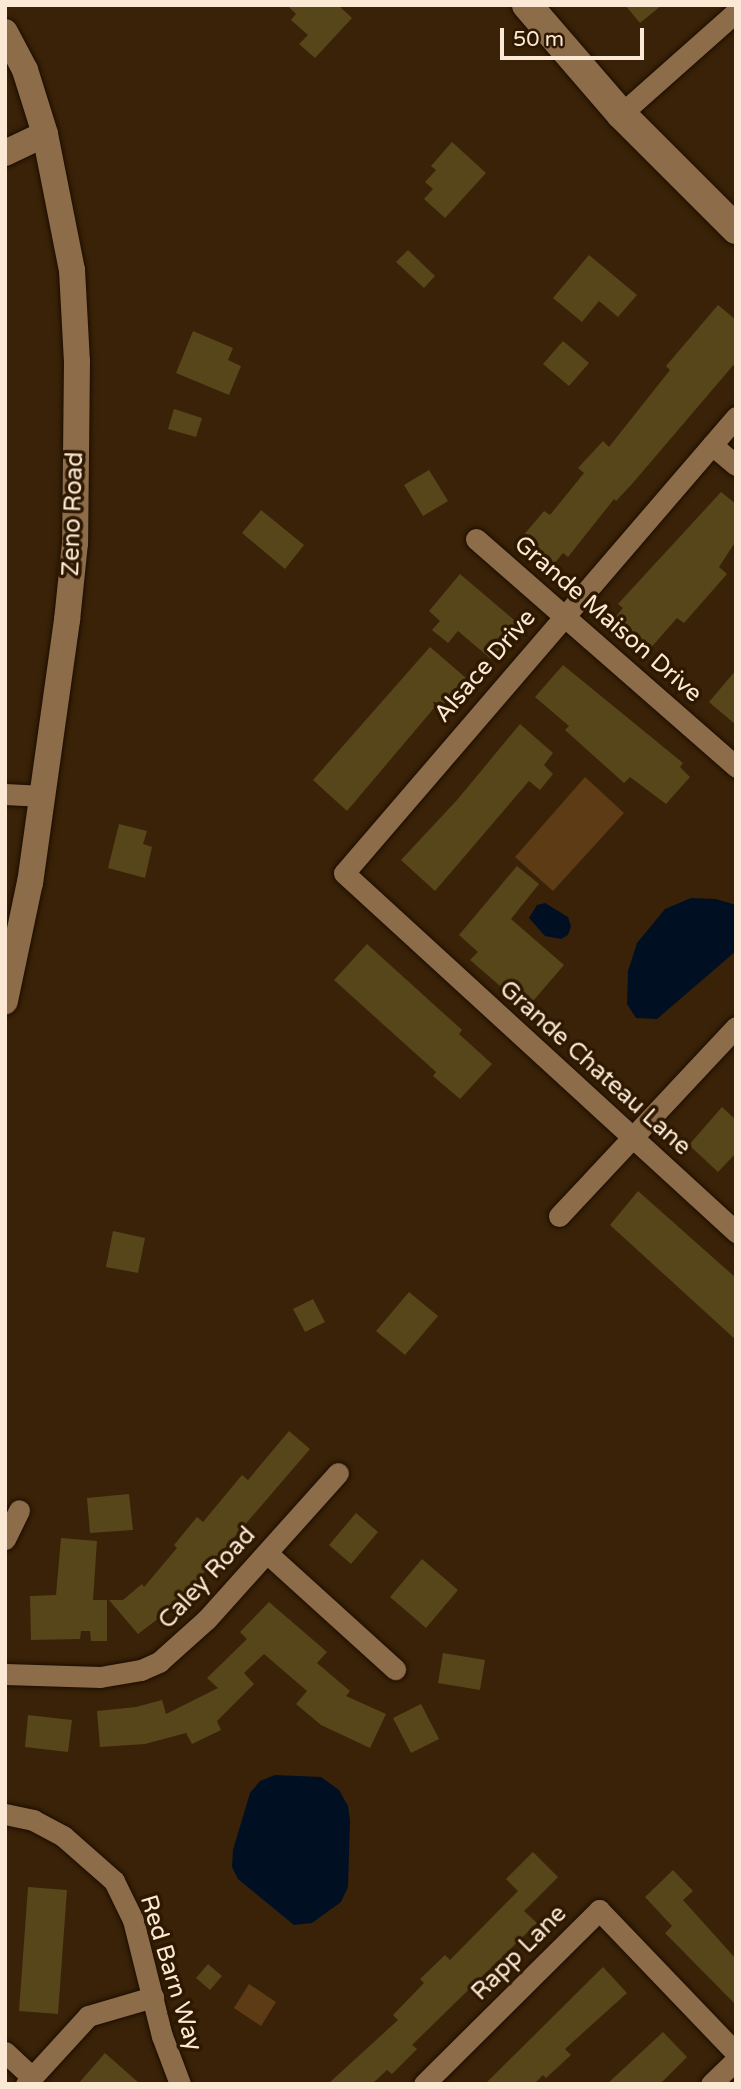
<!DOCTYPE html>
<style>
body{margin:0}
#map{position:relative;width:741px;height:2089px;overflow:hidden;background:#392207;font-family:"Varela Round",sans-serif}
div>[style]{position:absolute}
.green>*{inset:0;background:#5d3c15}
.water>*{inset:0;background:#001022}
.building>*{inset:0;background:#57461a}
.roads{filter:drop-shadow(0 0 2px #1c0d00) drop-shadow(0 0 2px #1c0d00)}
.minor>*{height:21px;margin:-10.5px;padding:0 10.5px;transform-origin:10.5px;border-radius:10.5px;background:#8d6c49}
.tertiary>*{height:26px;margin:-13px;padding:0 13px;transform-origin:13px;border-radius:13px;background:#8d6c49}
.secondary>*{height:30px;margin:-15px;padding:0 15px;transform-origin:15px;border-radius:15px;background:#8d6c49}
span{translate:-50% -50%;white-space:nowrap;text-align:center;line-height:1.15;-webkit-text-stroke:7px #2e1800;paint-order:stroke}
.street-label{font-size:24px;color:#fbe8d5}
.frame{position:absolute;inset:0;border:7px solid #fbe8d5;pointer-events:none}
.scale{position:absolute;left:500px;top:28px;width:144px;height:32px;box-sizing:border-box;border:4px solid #fbe8d5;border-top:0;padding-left:9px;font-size:21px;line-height:24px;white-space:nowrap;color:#fbe8d5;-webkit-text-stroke:5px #2e1800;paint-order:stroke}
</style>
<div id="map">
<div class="green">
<i style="clip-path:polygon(585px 777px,624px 813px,553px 891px,515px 857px)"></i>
<i style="clip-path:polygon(249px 1984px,276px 2002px,261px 2026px,234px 2008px)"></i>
</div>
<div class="water">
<i style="clip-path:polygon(691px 898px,716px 899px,736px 905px,736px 951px,657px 1019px,636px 1018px,627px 1004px,628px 971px,637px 943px,665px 909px)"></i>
<i style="clip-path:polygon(545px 903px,568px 917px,571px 926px,568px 935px,561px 939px,545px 936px,529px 918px,537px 905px)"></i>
<i style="clip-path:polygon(275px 1775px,321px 1777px,339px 1790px,348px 1806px,350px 1820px,348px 1887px,341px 1902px,312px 1923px,294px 1925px,238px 1879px,232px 1867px,233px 1850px,250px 1793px,260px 1781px)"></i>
</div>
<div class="building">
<i style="clip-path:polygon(287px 5px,338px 5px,352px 18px,315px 58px,299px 44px,308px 35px,291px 20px,296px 14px)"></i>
<i style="clip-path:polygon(625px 5px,662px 5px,640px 23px)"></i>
<i style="clip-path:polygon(452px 142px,486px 173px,445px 218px,424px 199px,433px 189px,425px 182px,436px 170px,431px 166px)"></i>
<i style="clip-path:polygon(408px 250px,435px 276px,424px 288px,396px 262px)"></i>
<i style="clip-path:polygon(589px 255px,637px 295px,618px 317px,599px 301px,582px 322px,553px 298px)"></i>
<i style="clip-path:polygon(718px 305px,736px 320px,736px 362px,632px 484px,616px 501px,614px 499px,568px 557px,563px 553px,554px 564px,522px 537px,544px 511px,550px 515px,584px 473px,578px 468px,603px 441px,609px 447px,670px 370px,666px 366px)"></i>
<i style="clip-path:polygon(193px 331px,233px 348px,228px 360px,241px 366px,229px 395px,176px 373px)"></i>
<i style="clip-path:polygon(563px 341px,589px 363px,569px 386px,543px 364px)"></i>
<i style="clip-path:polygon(174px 409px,202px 418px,196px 437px,168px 429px)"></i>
<i style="clip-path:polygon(429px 470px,448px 501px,423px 516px,404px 485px)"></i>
<i style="clip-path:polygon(721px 492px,736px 504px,736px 541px,719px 567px,727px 574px,684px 623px,677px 618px,648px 651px,612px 621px,623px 608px,618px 604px)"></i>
<i style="clip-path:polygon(261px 510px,304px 545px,285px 569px,242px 533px)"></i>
<i style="clip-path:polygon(460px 574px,520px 625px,491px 659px,458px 631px,448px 643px,432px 630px,440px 621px,429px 611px)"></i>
<i style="clip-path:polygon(430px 647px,466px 678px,444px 704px,440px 701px,347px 811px,313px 780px)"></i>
<i style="clip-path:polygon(563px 665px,683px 763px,680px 767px,690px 777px,666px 804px,630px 777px,624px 783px,565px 730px,569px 726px,535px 697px)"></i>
<i style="clip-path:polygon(736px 670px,736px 725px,709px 702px)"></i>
<i style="clip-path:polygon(520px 724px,553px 753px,544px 765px,553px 774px,540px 790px,529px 781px,435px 891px,401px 860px,457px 800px)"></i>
<i style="clip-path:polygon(119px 824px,147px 831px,143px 844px,152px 847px,145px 878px,108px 868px)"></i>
<i style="clip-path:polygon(517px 866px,539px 884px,511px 919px,564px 965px,533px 1001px,513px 984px,506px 991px,470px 960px,478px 952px,459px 935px)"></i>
<i style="clip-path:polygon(367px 944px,462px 1030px,459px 1034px,492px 1064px,460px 1099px,433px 1076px,436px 1072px,334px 980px)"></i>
<i style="clip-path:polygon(722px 1107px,736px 1120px,736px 1153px,718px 1172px,689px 1145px)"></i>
<i style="clip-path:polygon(638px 1191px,736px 1278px,736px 1340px,610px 1225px)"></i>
<i style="clip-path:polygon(113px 1231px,145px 1238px,138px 1273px,106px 1267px)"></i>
<i style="clip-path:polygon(409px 1292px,438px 1316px,405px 1355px,376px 1331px)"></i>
<i style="clip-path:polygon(313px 1299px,325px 1322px,305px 1332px,293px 1309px)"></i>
<i style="clip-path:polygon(289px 1431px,310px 1449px,176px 1605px,138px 1634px,109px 1600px,123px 1600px,142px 1584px,144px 1587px,177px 1548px,174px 1545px,197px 1517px,203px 1522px,242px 1475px,248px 1480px)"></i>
<i style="clip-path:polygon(129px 1494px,133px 1530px,90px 1533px,87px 1498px)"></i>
<i style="clip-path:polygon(356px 1513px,378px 1532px,351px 1564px,329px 1545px)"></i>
<i style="clip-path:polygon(61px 1538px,97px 1541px,93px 1600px,107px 1600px,107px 1641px,91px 1641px,90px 1631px,81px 1631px,80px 1639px,31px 1640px,30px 1596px,56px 1595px)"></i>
<i style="clip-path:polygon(422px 1559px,458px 1590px,426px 1628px,390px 1597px)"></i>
<i style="clip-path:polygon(269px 1602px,327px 1652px,317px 1663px,350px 1691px,346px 1696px,386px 1714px,370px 1748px,321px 1725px,296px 1704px,307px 1691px,264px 1654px,244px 1673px,254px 1684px,217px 1721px,221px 1730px,192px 1744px,186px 1733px,145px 1744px,100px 1747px,97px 1711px,136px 1707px,162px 1700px,166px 1714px,218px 1688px,207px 1678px,247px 1639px,240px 1632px)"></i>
<i style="clip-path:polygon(443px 1653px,485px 1660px,480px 1690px,438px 1683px)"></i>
<i style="clip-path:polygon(421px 1704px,439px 1739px,411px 1753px,393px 1718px)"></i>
<i style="clip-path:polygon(28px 1715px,72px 1720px,68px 1752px,25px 1747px)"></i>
<i style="clip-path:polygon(533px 1852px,558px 1877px,524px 1911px,537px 1923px,412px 2045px,417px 2049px,392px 2074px,387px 2070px,372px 2084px,328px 2084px,398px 2020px,393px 2015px,424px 1983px,420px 1979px,445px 1955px,450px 1960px,518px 1891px,506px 1879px)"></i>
<i style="clip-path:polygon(673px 1870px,693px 1891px,683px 1900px,736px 1959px,736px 2005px,665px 1933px,672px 1926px,645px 1897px)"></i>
<i style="clip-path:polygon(28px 1887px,67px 1890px,58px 2014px,19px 2011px)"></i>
<i style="clip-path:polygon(208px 1964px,222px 1976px,210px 1990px,196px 1978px)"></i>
<i style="clip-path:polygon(603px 1967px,627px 1993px,565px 2049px,571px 2055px,546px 2078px,543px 2075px,534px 2084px,485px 2084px)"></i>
<i style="clip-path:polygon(663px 2032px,687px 2057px,660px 2084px,607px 2084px)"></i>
<i style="clip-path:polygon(105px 2053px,140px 2084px,78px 2084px)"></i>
</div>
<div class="roads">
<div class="minor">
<i style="left:621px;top:114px;width:154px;rotate:-41.6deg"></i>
<i style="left:736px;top:417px;width:601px;rotate:130.68deg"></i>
<i style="left:344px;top:873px;width:532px;rotate:42.48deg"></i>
<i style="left:712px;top:445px;width:31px;rotate:40deg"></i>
<i style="left:476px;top:539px;width:346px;rotate:41.2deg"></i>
<i style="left:5px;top:794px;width:38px;rotate:3deg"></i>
<i style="left:559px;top:1216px;width:259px;rotate:-46.9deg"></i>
<i style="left:5px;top:1539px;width:32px;rotate:-64deg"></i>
<i style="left:267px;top:1553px;width:173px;rotate:42.2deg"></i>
<i style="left:5px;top:1674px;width:95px;rotate:1.8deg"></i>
<i style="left:100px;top:1677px;width:42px;rotate:-9.7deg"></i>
<i style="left:141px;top:1670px;width:20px;rotate:-24deg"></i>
<i style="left:159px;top:1662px;width:64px;rotate:-41.9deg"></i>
<i style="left:207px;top:1619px;width:196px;rotate:-48.1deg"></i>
<i style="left:5px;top:1814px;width:29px;rotate:12deg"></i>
<i style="left:33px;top:1820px;width:34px;rotate:28deg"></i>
<i style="left:63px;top:1836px;width:68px;rotate:41.4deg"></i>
<i style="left:114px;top:1881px;width:43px;rotate:64deg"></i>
<i style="left:133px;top:1920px;width:120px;rotate:76deg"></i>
<i style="left:162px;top:2036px;width:51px;rotate:69.4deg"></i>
<i style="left:5px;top:2052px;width:37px;rotate:43deg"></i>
<i style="left:26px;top:2084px;width:92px;rotate:-47.6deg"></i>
<i style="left:88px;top:2016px;width:68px;rotate:-16.3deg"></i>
<i style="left:424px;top:2084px;width:247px;rotate:-44.8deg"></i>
<i style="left:599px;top:1910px;width:198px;rotate:46.2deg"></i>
<i style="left:711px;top:2084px;width:35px;rotate:-44deg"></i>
</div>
<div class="tertiary">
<i style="left:5px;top:32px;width:43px;rotate:62.2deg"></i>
<i style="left:25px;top:70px;width:67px;rotate:72.6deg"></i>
<i style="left:45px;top:134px;width:139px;rotate:78.8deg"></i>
<i style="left:72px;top:270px;width:91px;rotate:86.9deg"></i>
<i style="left:77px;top:361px;width:182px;rotate:90.6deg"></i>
<i style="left:75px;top:543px;width:77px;rotate:95.9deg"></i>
<i style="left:67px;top:620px;width:265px;rotate:98deg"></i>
<i style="left:30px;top:882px;width:122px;rotate:101.9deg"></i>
<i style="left:5px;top:153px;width:44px;rotate:-25.4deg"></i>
</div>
<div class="secondary">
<i style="left:527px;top:5px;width:144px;rotate:49.2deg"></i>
<i style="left:621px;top:114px;width:163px;rotate:45deg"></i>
</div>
</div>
<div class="street-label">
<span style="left:73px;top:514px;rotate:-88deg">Zeno Road</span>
<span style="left:608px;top:619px;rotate:41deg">Grande Maison Drive</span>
<span style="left:485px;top:666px;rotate:-49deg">Alsace Drive</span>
<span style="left:595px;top:1068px;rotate:42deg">Grande Chateau Lane</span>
<span style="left:207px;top:1578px;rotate:-47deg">Caley Road</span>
<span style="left:519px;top:1953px;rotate:-45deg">Rapp Lane</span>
<span style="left:171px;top:1973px;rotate:73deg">Red Barn Way</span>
</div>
<div class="frame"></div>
<div class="scale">50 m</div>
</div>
